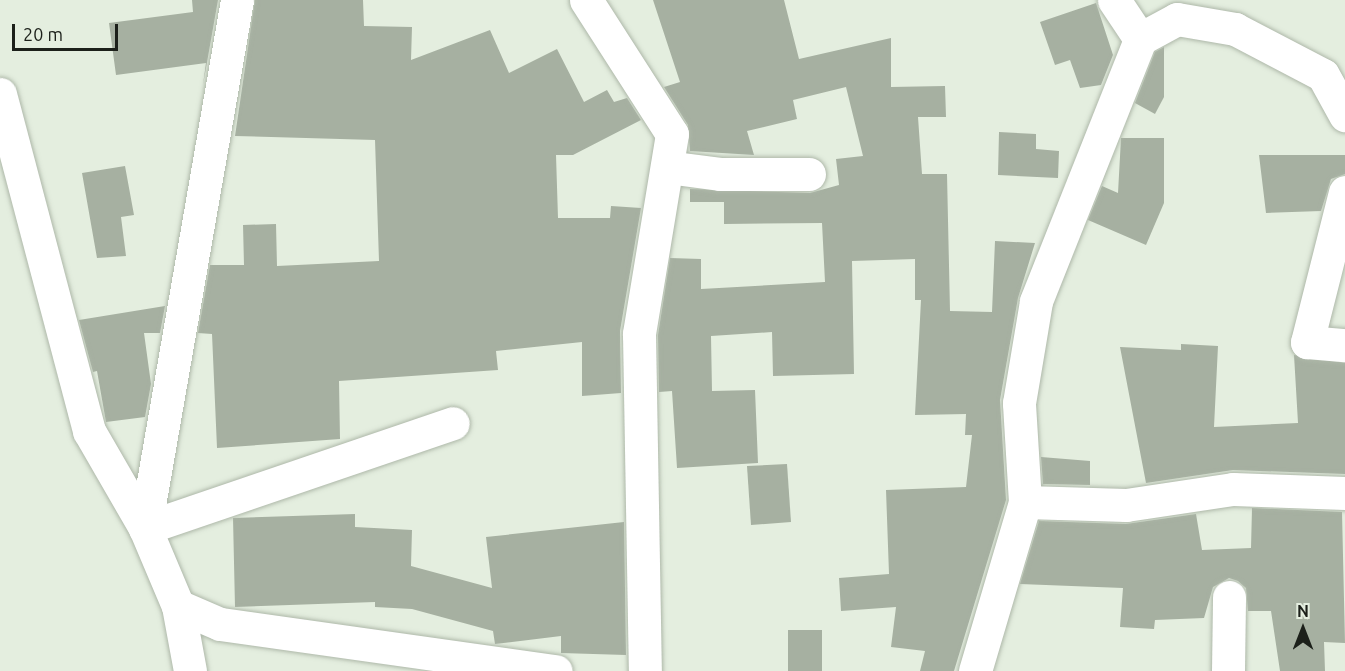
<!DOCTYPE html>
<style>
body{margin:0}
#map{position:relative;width:1345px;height:671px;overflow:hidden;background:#e4eedf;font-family:Ubuntu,sans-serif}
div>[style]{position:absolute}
.building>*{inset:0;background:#a6b0a1}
.roads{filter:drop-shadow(0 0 2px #aeb8a9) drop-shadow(0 0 2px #aeb8a9)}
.minor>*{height:33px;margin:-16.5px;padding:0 16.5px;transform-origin:16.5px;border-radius:16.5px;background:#fff}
span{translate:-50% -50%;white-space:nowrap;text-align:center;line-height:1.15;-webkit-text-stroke:6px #e4eedf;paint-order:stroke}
.north{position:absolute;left:1273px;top:599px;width:60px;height:60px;-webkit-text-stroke:4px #e4eedf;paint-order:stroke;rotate:0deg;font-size:16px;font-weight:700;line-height:24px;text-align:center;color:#1c201a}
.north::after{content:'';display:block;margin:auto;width:21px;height:27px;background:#1c201a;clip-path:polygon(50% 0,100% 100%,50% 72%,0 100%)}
.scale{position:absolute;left:12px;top:24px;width:106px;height:27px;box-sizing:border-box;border:3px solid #1c201a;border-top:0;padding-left:8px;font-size:18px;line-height:21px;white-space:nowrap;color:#1c201a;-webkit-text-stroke:4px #e4eedf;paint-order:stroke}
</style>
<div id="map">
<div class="building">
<i style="clip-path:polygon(192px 0,218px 0,203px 85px,206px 63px,116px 75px,109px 23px,193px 12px)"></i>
<i style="clip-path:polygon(255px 0,363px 0,364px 26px,412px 27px,411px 60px,490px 30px,509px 73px,557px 49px,584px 102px,607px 90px,614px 102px,627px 98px,641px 120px,573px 155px,556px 155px,558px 218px,610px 218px,611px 206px,641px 208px,620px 331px,621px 393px,582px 396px,582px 342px,496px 351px,498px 370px,339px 381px,340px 439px,217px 448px,212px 334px,198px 333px,210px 265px,244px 265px,243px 225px,276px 224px,277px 266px,379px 261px,375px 140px,235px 136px)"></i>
<i style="clip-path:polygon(653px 0,784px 0,799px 59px,891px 38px,891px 87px,945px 86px,946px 117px,918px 117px,922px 174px,947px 174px,950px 311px,992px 312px,995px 241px,1035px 243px,1018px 298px,1000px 400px,1006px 500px,954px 671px,920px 671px,925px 651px,891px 647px,896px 607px,841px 611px,839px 578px,889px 574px,886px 490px,966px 487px,972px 435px,965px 435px,966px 414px,915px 415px,921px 300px,915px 300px,915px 259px,852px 261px,854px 374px,773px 376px,772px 332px,711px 336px,712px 391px,755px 390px,758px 463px,677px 468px,672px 391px,659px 392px,658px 335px,670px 258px,701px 259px,701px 289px,825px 282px,822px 223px,724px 224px,724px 202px,690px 202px,690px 189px,810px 193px,839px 185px,836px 159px,863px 156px,846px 87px,793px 100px,797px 119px,747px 131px,754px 155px,690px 151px,688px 125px,664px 87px,680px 82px)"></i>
<i style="clip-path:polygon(1096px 3px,1113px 55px,1101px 85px,1080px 88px,1070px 60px,1055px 65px,1040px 22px)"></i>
<i style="clip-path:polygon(1164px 47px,1164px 97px,1155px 114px,1135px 103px,1155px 52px)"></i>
<i style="clip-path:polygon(999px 132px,1036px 134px,1036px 149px,1059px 151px,1058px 178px,998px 175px)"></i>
<i style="clip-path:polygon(1121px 138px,1164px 138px,1164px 203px,1146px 245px,1088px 220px,1102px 186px,1118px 193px)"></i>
<i style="clip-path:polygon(1259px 155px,1345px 155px,1345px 174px,1331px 179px,1321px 211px,1266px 213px)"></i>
<i style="clip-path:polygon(125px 166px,134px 215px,121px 217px,126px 256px,97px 258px,82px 173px)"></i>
<i style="clip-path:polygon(165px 306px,160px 333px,144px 333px,151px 384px,145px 417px,106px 422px,97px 371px,93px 372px,79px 320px)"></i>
<i style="clip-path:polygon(1181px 344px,1218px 346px,1214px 427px,1298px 423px,1294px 355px,1345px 363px,1345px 474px,1233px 470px,1146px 483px,1120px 347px,1181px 350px)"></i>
<i style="clip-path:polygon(1041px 457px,1090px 461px,1090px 485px,1043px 484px)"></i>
<i style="clip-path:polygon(787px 464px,791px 522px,751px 525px,747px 466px)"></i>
<i style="clip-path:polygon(1252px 508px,1342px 512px,1345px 643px,1324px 642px,1325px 671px,1280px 671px,1271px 611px,1248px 611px,1246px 588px,1238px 581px,1229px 578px,1213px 587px,1204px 618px,1155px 620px,1154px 629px,1120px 627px,1123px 588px,1020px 584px,1039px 521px,1126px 524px,1196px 514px,1202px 550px,1251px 548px)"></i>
<i style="clip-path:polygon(355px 514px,355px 527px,412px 530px,411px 566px,492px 588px,486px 537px,624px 522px,626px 655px,561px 653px,561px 636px,495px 644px,493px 631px,412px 609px,375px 607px,375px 602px,235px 607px,233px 518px)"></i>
<i style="clip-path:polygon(788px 630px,822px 630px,822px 671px,788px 671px)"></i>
</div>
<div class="roads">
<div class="minor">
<i style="left:237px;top:0;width:536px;rotate:99.88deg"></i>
<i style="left:145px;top:528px;width:325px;rotate:-18.8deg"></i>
<i style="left:586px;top:0;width:159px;rotate:57.3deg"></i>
<i style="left:672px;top:134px;width:203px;rotate:99.4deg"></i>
<i style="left:639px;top:334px;width:337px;rotate:89deg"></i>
<i style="left:1114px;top:0;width:47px;rotate:56.3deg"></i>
<i style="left:0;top:94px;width:349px;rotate:75.2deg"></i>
<i style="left:89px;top:431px;width:112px;rotate:60deg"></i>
<i style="left:145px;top:528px;width:85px;rotate:67.1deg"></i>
<i style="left:178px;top:606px;width:66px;rotate:79.5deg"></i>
<i style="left:667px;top:167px;width:53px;rotate:7.5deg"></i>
<i style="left:720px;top:174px;width:89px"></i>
<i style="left:1345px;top:192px;width:155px;rotate:104.2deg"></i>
<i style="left:1307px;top:342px;width:38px;rotate:5deg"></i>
<i style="left:1025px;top:502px;width:101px;rotate:1.7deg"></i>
<i style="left:1126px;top:505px;width:108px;rotate:-8.5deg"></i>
<i style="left:1233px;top:489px;width:112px;rotate:2deg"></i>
<i style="left:178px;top:606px;width:46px;rotate:23.2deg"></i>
<i style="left:220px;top:624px;width:339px;rotate:8deg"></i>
<i style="left:975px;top:671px;width:176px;rotate:-73.5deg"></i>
<i style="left:1025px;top:502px;width:99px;rotate:-93.5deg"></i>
<i style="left:1019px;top:403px;width:103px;rotate:-80.5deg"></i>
<i style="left:1036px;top:301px;width:282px;rotate:-68.3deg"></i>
<i style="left:1140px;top:39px;width:42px;rotate:-28.4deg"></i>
<i style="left:1177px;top:19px;width:59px;rotate:9.8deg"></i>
<i style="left:1235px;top:29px;width:99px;rotate:27.6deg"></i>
<i style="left:1323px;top:75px;width:46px;rotate:61.2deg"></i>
<i style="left:1228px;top:671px;width:74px;rotate:-89.2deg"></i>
</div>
</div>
<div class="north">N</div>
<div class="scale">20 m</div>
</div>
